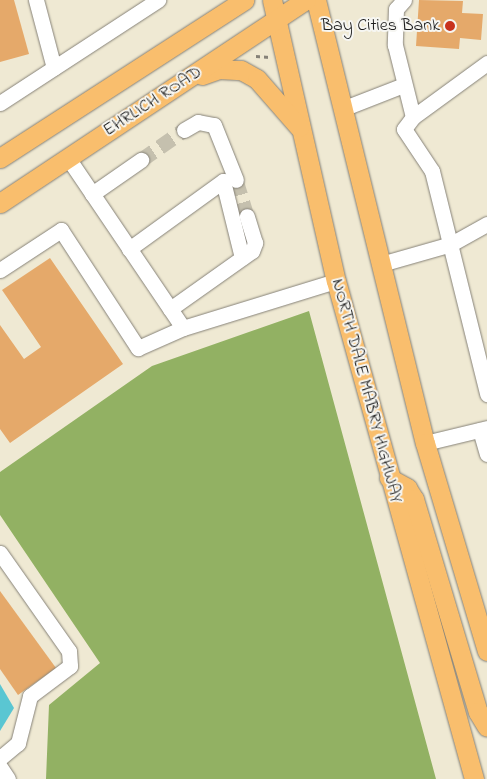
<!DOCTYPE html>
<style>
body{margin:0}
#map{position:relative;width:487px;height:779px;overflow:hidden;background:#efe9d3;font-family:"Indie Flower",sans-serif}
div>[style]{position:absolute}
.forest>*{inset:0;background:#92b163}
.water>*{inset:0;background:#5ac6d2}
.building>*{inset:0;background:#e5a96a}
.minor-tunnel>*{height:15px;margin-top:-7.5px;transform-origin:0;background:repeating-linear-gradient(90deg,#c5c0ae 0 15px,transparent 0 23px)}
.path>*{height:2.5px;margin-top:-1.25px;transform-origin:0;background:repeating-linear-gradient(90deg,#868278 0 4px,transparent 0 8px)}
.roads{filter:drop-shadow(0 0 1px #868278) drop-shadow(0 0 1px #868278)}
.minor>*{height:15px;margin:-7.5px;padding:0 7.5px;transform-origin:7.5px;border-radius:7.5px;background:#fff}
.major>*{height:19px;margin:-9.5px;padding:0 9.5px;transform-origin:9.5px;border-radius:9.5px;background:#f9be6d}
.dots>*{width:14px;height:14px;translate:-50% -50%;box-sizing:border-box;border:2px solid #f6f6f2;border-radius:50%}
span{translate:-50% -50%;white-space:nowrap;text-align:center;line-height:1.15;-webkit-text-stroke:4px #f6f6f2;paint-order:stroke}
.poi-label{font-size:18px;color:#1c1c1c}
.right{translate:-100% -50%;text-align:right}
.street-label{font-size:18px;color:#1c1c1c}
</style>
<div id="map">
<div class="forest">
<i style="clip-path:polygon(309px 311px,436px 779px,46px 779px,49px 705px,100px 663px,0 515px,0 472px,152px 366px)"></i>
</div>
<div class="water">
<i style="clip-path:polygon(0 684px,14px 708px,0 731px)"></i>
</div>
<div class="building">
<i style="clip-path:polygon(0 0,14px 0,29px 54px,0 62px)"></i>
<i style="clip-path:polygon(419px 0,463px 1px,462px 13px,483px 14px,481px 40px,460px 38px,459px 49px,416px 46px)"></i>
<i style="clip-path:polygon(50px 258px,123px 364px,10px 443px,0 429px,0 325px,24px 359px,41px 347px,2px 290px)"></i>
<i style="clip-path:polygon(0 591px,56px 668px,18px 695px,0 669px)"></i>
</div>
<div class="minor-tunnel">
<i style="left:141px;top:160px;width:52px;rotate:-34.9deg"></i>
<i style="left:236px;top:180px;width:38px;rotate:73deg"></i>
</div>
<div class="path">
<i style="left:256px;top:56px;width:14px;rotate:4deg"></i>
</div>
<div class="roads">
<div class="minor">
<i style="left:36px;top:0;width:70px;rotate:75.2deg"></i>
<i style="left:404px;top:0;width:12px;rotate:132deg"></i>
<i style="left:396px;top:9px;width:36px;rotate:92deg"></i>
<i style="left:395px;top:45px;width:74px;rotate:76deg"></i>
<i style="left:487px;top:63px;width:92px;rotate:143.9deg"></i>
<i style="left:413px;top:117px;width:15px;rotate:127deg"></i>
<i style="left:404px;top:129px;width:50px;rotate:56.3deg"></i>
<i style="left:432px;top:171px;width:230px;rotate:76.1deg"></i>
<i style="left:0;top:103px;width:189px;rotate:-33.1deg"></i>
<i style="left:342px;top:109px;width:63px;rotate:-21.3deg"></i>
<i style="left:184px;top:130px;width:16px;rotate:-30deg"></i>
<i style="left:198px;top:122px;width:16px;rotate:11deg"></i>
<i style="left:214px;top:125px;width:59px;rotate:68.2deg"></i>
<i style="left:68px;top:158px;width:205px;rotate:55.9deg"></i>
<i style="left:183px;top:328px;width:160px;rotate:-17.1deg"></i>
<i style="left:92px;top:194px;width:60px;rotate:-34.8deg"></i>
<i style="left:129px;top:249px;width:116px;rotate:-35.9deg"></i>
<i style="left:223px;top:181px;width:79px;rotate:76.1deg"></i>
<i style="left:381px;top:264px;width:73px;rotate:-15.9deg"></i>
<i style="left:451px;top:244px;width:41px;rotate:-29.1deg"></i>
<i style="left:0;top:270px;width:73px;rotate:-33.3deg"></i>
<i style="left:61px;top:230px;width:141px;rotate:56.9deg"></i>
<i style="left:138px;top:348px;width:49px;rotate:-24deg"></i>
<i style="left:170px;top:309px;width:100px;rotate:-35.3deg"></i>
<i style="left:252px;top:251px;width:9px;rotate:-69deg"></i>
<i style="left:255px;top:243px;width:28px;rotate:-107deg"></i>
<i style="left:480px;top:430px;width:25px;rotate:74deg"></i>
<i style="left:425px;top:443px;width:64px;rotate:-13.6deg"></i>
<i style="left:0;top:553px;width:120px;rotate:54.9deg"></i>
<i style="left:69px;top:651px;width:15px;rotate:86deg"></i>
<i style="left:70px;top:666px;width:50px;rotate:143.1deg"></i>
<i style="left:30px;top:696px;width:49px;rotate:104.3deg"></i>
<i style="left:18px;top:743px;width:23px;rotate:140deg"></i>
<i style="left:0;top:767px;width:14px;rotate:56deg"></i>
</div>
<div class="major">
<i style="left:272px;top:0;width:288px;rotate:77.2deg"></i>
<i style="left:336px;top:281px;width:517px;rotate:74.51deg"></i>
<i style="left:316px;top:0;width:456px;rotate:76.2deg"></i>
<i style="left:425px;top:443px;width:217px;rotate:73.4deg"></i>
<i style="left:202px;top:75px;width:18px;rotate:-19deg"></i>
<i style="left:219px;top:69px;width:22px;rotate:3deg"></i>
<i style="left:241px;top:70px;width:18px;rotate:29deg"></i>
<i style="left:257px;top:79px;width:64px;rotate:48.8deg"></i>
<i style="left:0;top:158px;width:291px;rotate:-32.9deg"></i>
<i style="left:0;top:203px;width:367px;rotate:-33.6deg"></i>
<i style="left:389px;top:478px;width:21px;rotate:29deg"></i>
<i style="left:407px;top:488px;width:13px;rotate:58deg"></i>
<i style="left:414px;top:499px;width:222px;rotate:73.3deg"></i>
<i style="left:478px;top:712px;width:17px;rotate:59deg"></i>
</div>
</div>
<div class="dots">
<i style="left:450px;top:26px;background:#c8321e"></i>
</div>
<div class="poi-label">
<span class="right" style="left:440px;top:26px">Bay Cities Bank</span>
</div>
<div class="street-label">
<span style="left:153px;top:102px;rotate:-33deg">EHRLICH ROAD</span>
<span style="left:366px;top:391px;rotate:75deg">NORTH DALE MABRY HIGHWAY</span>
</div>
</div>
